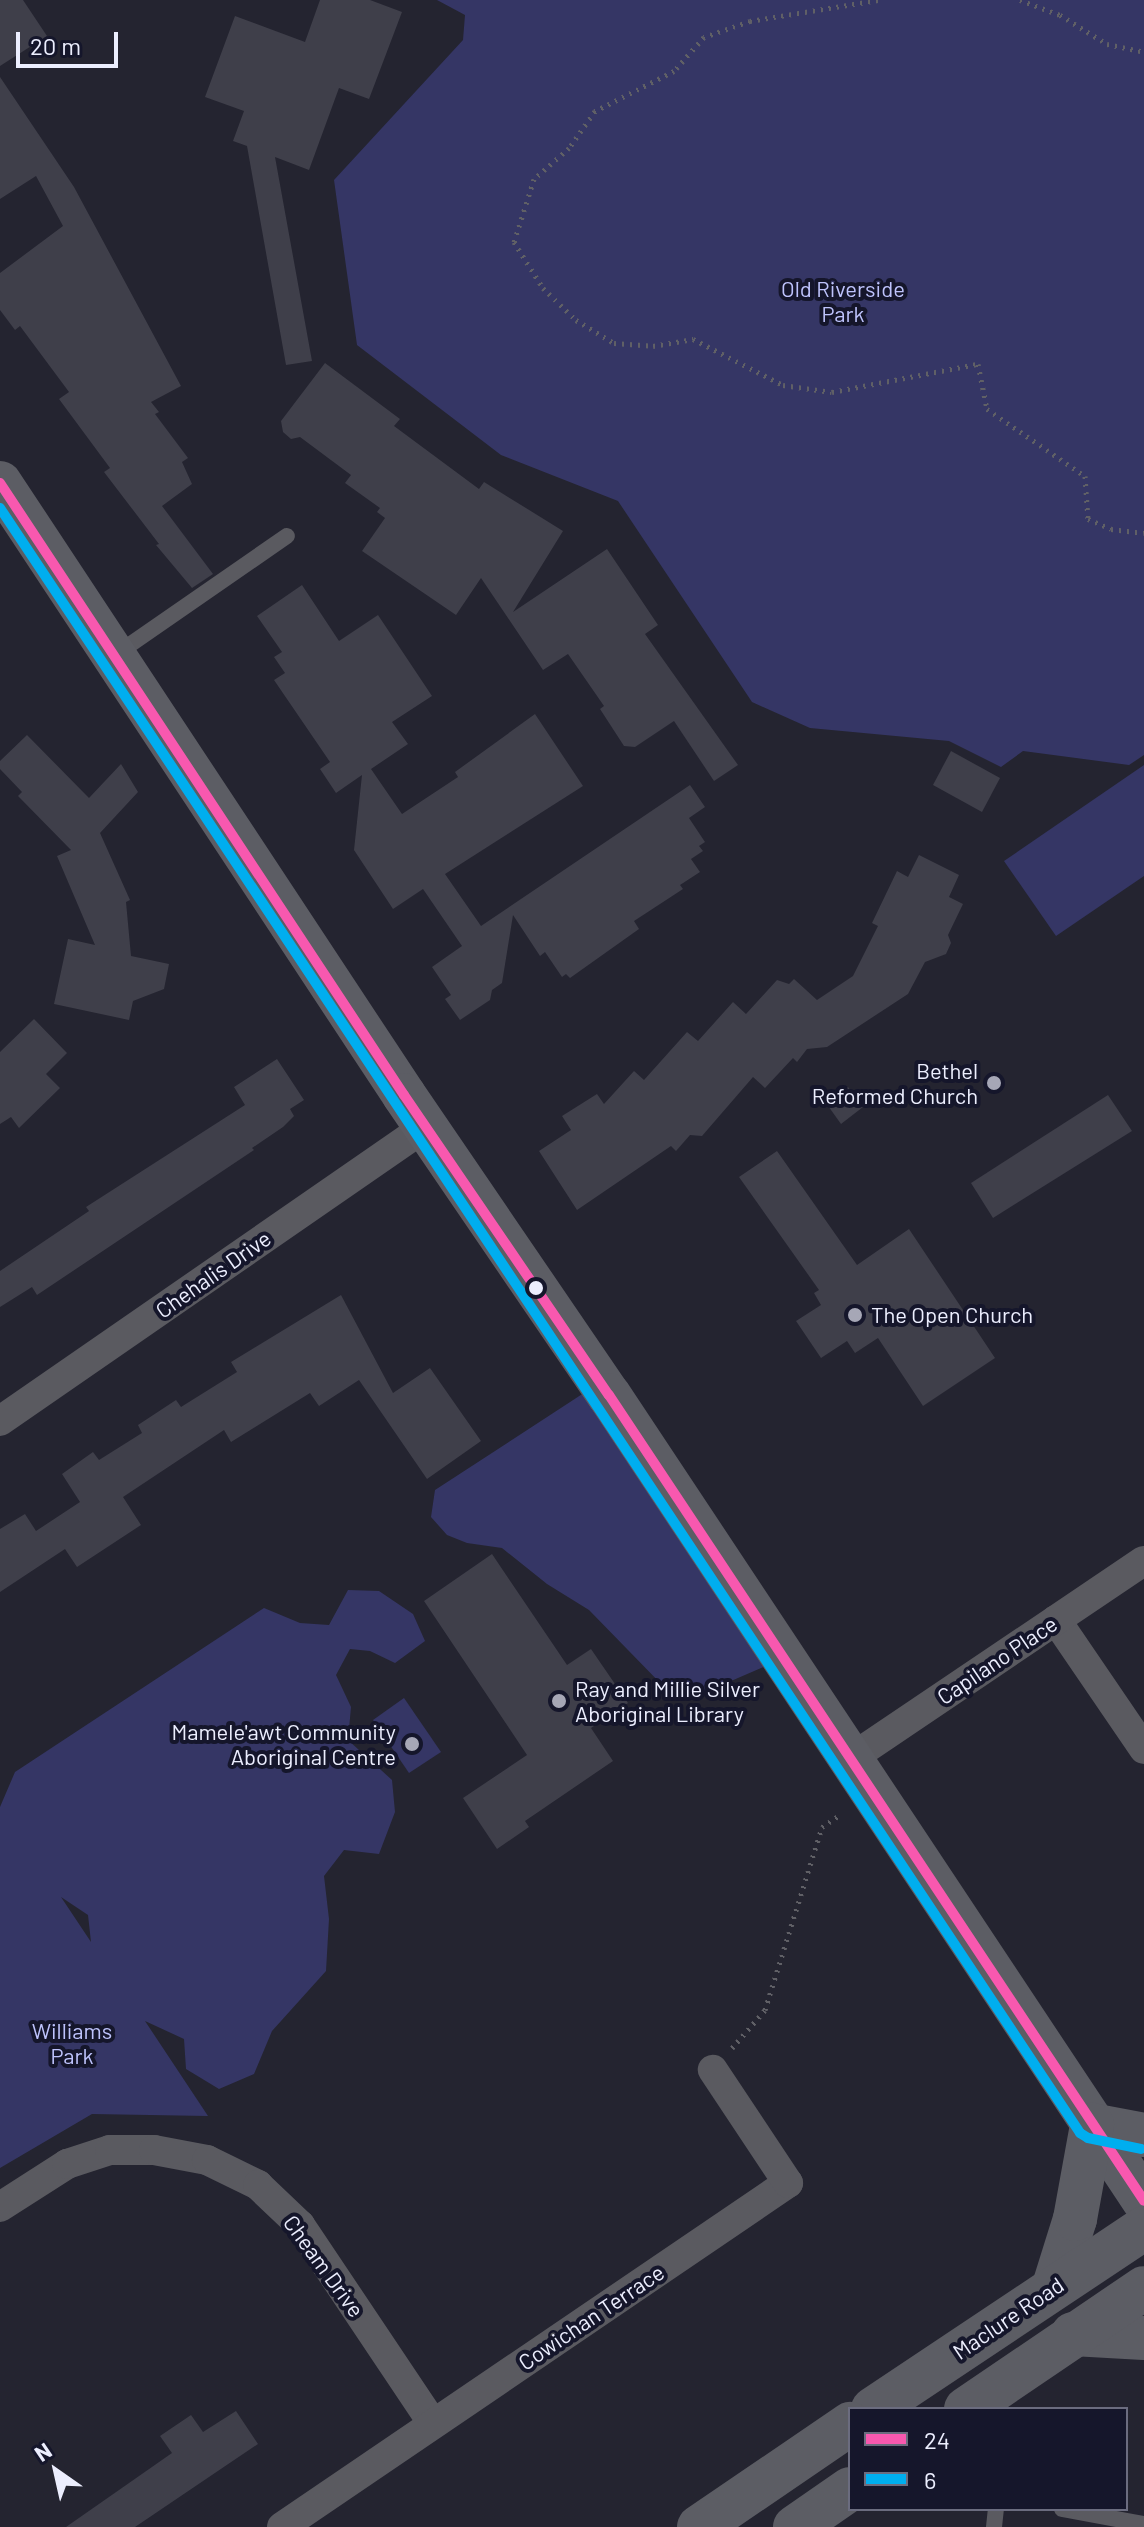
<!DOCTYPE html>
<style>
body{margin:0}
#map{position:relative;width:1144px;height:2527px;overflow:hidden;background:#242430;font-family:Barlow,sans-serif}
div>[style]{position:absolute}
.green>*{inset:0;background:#353665}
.building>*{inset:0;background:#3f3f4a}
.path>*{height:5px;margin-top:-2.5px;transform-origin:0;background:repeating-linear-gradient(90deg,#606066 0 2px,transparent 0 8px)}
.lane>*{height:16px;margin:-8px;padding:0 8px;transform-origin:8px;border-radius:8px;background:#5a5a60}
.street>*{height:30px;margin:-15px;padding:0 15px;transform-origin:15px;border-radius:15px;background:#5a5a60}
.secondary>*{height:44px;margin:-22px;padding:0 22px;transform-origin:22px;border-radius:22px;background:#5c5d64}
.bus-1>*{height:10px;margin:-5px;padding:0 5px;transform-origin:5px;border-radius:5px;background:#f858af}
.bus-2>*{height:10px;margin:-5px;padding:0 5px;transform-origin:5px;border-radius:5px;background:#00aeef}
.dots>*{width:22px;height:22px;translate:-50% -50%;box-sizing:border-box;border:4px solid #15162b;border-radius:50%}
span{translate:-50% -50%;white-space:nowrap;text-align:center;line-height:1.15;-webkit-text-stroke:8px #15162b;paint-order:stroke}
.park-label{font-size:22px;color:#bec3fc}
.poi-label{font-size:22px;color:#eceefe}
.right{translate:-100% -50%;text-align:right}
.left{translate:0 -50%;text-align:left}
.street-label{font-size:22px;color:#eceefe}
.legend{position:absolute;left:848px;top:2407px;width:280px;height:104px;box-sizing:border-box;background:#15162b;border:2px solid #6b6c7f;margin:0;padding:10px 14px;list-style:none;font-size:24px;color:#eceefe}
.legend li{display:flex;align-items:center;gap:16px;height:40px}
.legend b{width:40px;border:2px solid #6b6c7f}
.north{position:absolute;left:16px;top:2431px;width:80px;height:80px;-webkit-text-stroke:6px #15162b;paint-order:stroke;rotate:326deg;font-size:22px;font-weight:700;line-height:32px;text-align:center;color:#eceefe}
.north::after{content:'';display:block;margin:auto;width:28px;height:36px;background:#eceefe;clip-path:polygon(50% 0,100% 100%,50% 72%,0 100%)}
.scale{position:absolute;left:16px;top:32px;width:102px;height:36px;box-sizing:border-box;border:4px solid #eceefe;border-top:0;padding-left:10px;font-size:24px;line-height:28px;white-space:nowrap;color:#eceefe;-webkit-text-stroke:6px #15162b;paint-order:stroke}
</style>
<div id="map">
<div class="green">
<i style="clip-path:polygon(437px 0,1144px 0,1144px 755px,1129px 765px,1023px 751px,1001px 767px,949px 741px,810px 728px,752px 702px,618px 501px,501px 455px,357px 345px,334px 180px,463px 40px,465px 15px)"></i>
<i style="clip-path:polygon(1144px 765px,1144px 876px,1056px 936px,1004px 861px)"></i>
<i style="clip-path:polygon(590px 1389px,768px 1665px,694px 1697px,665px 1688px,589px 1610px,547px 1584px,502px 1548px,467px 1543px,447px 1535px,431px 1517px,435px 1490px)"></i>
<i style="clip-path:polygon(evenodd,348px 1590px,379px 1591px,413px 1614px,425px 1641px,395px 1663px,370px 1651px,350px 1649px,336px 1675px,351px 1707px,348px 1740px,392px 1780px,395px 1812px,379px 1854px,344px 1850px,324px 1876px,329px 1919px,326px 1971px,272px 2031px,254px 2074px,219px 2089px,186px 2069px,184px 2039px,145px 2021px,208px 2116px,92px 2114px,0 2168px,0 1807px,15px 1772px,264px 1608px,300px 1623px,329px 1625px,348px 1590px,61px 1897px,88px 1915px,91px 1942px,61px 1897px)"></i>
<i style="clip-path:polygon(404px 1698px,441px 1752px,409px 1773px,373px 1720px)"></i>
</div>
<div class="building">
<i style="clip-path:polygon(0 0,23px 0,47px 36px,0 66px)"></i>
<i style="clip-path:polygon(320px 0,370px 0,402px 12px,369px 99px,339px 88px,309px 170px,275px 157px,312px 361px,286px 365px,247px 146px,233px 141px,244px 111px,205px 97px,235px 16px,305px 42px)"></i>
<i style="clip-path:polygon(0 77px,74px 187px,181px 386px,151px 402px,159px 412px,155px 414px,188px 458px,182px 462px,192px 484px,162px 506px,213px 574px,192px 588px,156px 545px,159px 544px,104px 472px,110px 468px,59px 399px,69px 392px,20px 326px,15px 330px,0 310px,0 273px,63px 226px,36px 176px,0 199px)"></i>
<i style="clip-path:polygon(325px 363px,400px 419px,394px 426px,479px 489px,484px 482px,563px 531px,513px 612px,607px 549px,658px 625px,645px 634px,738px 765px,714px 781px,674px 721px,635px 747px,624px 746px,600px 709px,604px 706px,568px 654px,543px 670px,481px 578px,456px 615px,362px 551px,385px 518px,377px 512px,380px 508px,345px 483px,351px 475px,300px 437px,291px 439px,283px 432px,281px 421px)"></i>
<i style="clip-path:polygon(302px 585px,339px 641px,378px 615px,432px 696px,392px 722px,408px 744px,371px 769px,402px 814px,458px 777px,455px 772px,535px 714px,583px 786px,445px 874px,481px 926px,690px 785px,705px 807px,689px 818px,705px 842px,699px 846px,703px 851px,691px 859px,700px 872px,680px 885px,683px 889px,634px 921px,639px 929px,570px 978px,566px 974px,562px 977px,545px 952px,540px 956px,513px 915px,502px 983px,492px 990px,490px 1000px,460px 1020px,445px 999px,451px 995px,432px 967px,462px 946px,423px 889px,393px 909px,354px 850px,362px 775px,336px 793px,320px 769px,330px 762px,274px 680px,285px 673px,274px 657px,282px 652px,257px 616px)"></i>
<i style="clip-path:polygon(27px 735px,89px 798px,121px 764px,138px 792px,100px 833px,130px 900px,126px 902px,131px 956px,169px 964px,164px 989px,133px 1001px,129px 1020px,54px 1004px,68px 939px,95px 945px,57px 856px,71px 850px,18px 796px,22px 792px,0 769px,0 761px)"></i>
<i style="clip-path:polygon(951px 751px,1000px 778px,982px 812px,933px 785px)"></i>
<i style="clip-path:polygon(919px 855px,959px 875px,949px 897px,963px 904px,948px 935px,951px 943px,946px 954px,925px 962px,908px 994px,827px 1047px,807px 1049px,797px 1062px,793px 1058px,765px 1088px,753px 1077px,702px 1136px,690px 1135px,676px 1151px,671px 1146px,577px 1210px,539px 1151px,571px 1130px,562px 1116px,597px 1094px,604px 1104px,634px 1071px,644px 1080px,687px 1032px,698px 1041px,733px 1002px,746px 1014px,777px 980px,789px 984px,794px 979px,817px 1000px,853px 976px,878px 926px,872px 923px,897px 871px,908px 877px)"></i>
<i style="clip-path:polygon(34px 1019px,67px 1053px,46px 1074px,60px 1088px,19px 1128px,11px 1117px,0 1124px,0 1052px)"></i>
<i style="clip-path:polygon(277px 1059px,304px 1100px,290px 1109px,294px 1116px,283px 1127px,252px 1148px,254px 1150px,37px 1295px,32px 1287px,0 1307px,0 1271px,89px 1211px,86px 1207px,245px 1105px,234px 1087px)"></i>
<i style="clip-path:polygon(848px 1087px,863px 1107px,841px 1124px,826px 1103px)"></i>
<i style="clip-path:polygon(1108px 1095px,1132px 1131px,993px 1218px,971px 1183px)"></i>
<i style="clip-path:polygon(777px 1151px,857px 1265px,909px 1229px,995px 1358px,923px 1406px,878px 1338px,855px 1353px,847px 1341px,821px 1358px,796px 1321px,821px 1305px,814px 1293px,819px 1290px,739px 1177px)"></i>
<i style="clip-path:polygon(341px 1295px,393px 1393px,430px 1368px,481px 1441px,427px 1479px,359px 1380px,319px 1406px,310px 1393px,231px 1442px,224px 1430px,123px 1497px,141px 1525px,77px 1567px,65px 1549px,0 1592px,0 1529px,25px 1514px,36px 1531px,80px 1502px,62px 1474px,93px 1452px,99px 1460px,142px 1433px,138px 1425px,176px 1400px,181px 1407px,237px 1372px,231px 1362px)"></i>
<i style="clip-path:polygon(492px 1554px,567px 1665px,591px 1649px,628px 1703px,591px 1728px,613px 1761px,525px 1821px,529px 1827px,497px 1849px,463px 1798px,527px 1755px,424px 1601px)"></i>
<i style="clip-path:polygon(236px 2411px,258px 2444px,135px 2527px,66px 2527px,172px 2453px,160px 2436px,191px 2415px,203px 2432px)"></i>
</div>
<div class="path">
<i style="left:878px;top:0;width:130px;rotate:170.7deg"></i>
<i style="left:750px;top:21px;width:49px;rotate:160.8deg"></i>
<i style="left:704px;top:37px;width:45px;rotate:131.4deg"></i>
<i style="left:674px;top:71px;width:89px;rotate:153.1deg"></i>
<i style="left:595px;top:111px;width:45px;rotate:125.1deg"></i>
<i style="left:569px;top:148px;width:47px;rotate:138.5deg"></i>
<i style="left:534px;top:179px;width:66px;rotate:107.6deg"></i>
<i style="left:514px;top:242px;width:54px;rotate:57.8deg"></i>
<i style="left:543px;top:288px;width:46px;rotate:44.1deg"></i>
<i style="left:576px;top:320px;width:44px;rotate:31.2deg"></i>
<i style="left:614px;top:343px;width:39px;rotate:4deg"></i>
<i style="left:653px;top:346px;width:41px;rotate:-9.9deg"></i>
<i style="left:693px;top:339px;width:101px;rotate:27.1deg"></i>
<i style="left:783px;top:385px;width:49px;rotate:8.1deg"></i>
<i style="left:832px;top:392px;width:149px;rotate:-10.9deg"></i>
<i style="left:978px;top:364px;width:46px;rotate:78.7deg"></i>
<i style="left:987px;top:409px;width:119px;rotate:34.4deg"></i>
<i style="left:1085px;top:476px;width:43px;rotate:86deg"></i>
<i style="left:1088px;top:519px;width:25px;rotate:23deg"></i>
<i style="left:1111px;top:529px;width:33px;rotate:7deg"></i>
<i style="left:1020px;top:0;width:43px;rotate:20.6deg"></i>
<i style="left:1060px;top:15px;width:55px;rotate:31.7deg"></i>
<i style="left:1107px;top:44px;width:38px;rotate:12deg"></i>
<i style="left:732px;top:2048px;width:50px;rotate:-49deg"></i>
<i style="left:765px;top:2010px;width:192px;rotate:-72.7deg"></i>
<i style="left:822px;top:1827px;width:23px;rotate:-34deg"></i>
</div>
<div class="lane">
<i style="left:115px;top:655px;width:209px;rotate:-34.7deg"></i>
<i style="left:1062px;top:2509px;width:83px;rotate:10.4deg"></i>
<i style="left:994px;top:2527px;width:18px;rotate:-84deg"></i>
</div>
<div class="street">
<i style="left:0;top:1421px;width:517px;rotate:-34.67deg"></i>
<i style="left:1056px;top:1620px;width:156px;rotate:55.7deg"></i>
<i style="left:850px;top:1759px;width:354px;rotate:-34deg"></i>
<i style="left:0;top:2207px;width:80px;rotate:-32.7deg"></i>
<i style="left:67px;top:2164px;width:45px;rotate:-18deg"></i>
<i style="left:110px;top:2150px;width:44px"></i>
<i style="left:154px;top:2150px;width:54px;rotate:10.7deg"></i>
<i style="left:207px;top:2160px;width:57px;rotate:26.1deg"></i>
<i style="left:258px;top:2185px;width:58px;rotate:43.6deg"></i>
<i style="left:300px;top:2225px;width:239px;rotate:56.2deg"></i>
<i style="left:282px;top:2527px;width:612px;rotate:-34.21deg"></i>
<i style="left:788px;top:2183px;width:136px;rotate:-123.6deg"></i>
</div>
<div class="secondary">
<i style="left:0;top:483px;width:733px;rotate:56.57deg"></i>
<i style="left:404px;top:1095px;width:363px;rotate:55.7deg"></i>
<i style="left:609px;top:1395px;width:967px;rotate:56.42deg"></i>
<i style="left:1092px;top:2125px;width:53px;rotate:10.9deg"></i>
<i style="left:1054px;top:2286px;width:70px;rotate:-72.6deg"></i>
<i style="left:1075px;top:2219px;width:96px;rotate:-79.7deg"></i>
<i style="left:1073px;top:2334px;width:71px;rotate:3.2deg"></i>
<i style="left:873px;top:2409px;width:326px;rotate:-33.7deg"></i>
<i style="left:966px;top:2409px;width:215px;rotate:-34.2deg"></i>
<i style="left:699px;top:2527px;width:183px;rotate:-34.3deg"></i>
<i style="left:795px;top:2527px;width:67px;rotate:-34.6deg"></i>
</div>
<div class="bus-1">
<i style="left:0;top:483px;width:733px;rotate:56.57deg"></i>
<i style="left:404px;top:1095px;width:363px;rotate:55.7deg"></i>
<i style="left:609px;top:1395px;width:967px;rotate:56.42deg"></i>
</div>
<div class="bus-2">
<i style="left:0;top:508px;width:1951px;rotate:56.39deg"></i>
<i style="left:1080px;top:2133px;width:9px;rotate:32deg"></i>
<i style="left:1088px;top:2138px;width:54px;rotate:11.7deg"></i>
</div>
<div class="dots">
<i style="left:994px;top:1083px;background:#a6a7b6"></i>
<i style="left:536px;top:1288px;background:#eceefe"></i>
<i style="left:855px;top:1315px;background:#a6a7b6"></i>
<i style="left:559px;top:1701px;background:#a6a7b6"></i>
<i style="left:412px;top:1744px;background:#a6a7b6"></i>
</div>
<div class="park-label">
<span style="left:843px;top:301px">Old Riverside<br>Park</span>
<span style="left:72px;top:2043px">Williams<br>Park</span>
</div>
<div class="poi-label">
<span class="right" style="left:978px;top:1083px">Bethel<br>Reformed Church</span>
<span class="left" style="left:871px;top:1315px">The Open Church</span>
<span class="left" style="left:575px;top:1701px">Ray and Millie Silver<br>Aboriginal Library</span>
<span class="right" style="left:396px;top:1744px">Mamele'awt Community<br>Aboriginal Centre</span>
</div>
<div class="street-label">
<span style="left:213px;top:1274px;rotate:-35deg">Chehalis Drive</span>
<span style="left:997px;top:1660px;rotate:-34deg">Capilano Place</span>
<span style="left:324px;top:2266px;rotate:54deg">Cheam Drive</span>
<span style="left:591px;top:2317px;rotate:-34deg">Cowichan Terrace</span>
<span style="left:1008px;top:2318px;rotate:-34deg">Maclure Road</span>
</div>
<ul class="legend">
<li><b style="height:10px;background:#f858af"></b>24</li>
<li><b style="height:10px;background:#00aeef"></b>6</li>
</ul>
<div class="north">N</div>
<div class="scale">20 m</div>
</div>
